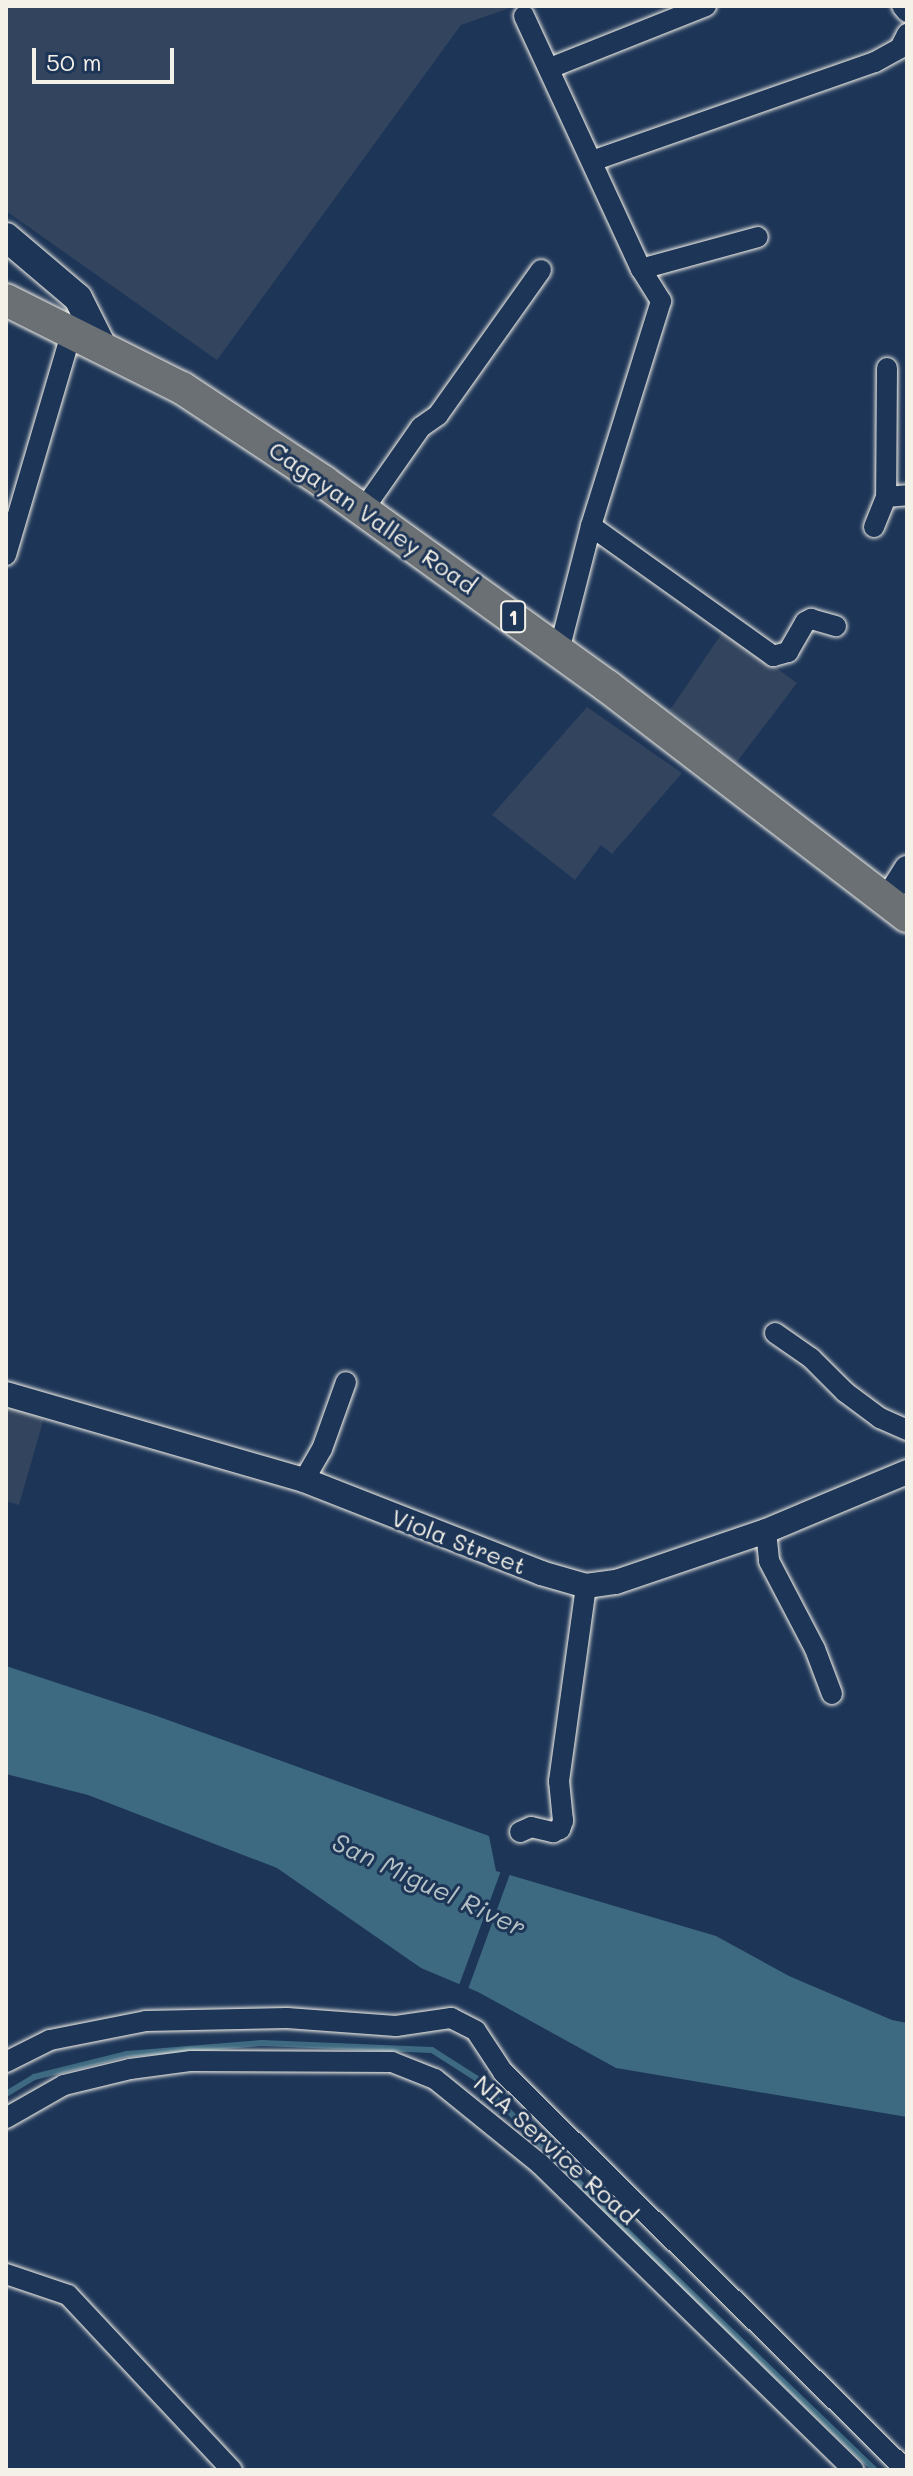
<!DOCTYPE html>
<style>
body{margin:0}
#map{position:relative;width:913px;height:2476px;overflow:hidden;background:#1d3557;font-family:Mali,sans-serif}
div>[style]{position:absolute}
.built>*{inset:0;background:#32445e}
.water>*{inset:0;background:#3d6981}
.pier>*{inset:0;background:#1d3557}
.stream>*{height:6px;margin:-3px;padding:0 3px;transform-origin:3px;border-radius:3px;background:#3d6981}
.roads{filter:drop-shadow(0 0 2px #f4f1e8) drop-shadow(0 0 2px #f4f1e8)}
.minor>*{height:20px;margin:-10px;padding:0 10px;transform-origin:10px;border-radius:10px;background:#1d3557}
.tertiary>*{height:24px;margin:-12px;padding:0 12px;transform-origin:12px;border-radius:12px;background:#1d3557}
.secondary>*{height:28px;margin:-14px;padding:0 14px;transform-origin:14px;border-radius:14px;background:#1d3557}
.trunk>*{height:32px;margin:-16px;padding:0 16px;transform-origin:16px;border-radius:16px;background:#6b7074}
span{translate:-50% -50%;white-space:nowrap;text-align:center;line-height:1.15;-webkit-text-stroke:6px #1d3557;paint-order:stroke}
.shield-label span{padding:2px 6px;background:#1d3557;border:2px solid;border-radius:6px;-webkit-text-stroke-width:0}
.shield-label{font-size:22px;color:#f4f1e8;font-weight:700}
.street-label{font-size:24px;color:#f4f1e8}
.water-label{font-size:26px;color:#b4c1c4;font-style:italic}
.frame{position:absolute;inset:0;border:8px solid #f4f1e8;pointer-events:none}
.scale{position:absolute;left:32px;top:48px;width:142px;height:36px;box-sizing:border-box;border:4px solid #f4f1e8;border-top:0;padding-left:10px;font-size:24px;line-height:28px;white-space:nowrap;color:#f4f1e8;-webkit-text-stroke:6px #1d3557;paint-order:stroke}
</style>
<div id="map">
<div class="built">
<i style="clip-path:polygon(6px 6px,516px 6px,461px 25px,217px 360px,6px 211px)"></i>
<i style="clip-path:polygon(724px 630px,797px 683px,736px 763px,670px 710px)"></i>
<i style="clip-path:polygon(587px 707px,682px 773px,612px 854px,601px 845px,575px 880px,492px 815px)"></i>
<i style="clip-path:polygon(6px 1405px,44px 1418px,19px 1505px,6px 1501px)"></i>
</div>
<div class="water">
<i style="clip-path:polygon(6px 1666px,154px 1715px,489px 1836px,496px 1871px,716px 1936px,789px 1976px,892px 2020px,907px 2023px,907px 2117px,616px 2068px,478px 1992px,421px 1968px,277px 1868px,88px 1795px,6px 1774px)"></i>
</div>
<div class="pier">
<i style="clip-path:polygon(502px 1868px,511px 1871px,467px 1992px,458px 1988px)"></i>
</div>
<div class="stream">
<i style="left:6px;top:2094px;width:33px;rotate:-31deg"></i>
<i style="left:34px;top:2077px;width:96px;rotate:-13.9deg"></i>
<i style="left:127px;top:2054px;width:135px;rotate:-4.7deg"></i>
<i style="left:262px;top:2043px;width:170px;rotate:2.4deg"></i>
<i style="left:432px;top:2050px;width:52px;rotate:32.5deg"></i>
<i style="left:476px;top:2078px;width:225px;rotate:45.4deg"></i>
<i style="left:634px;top:2238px;width:335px;rotate:43.9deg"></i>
</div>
<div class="roads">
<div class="minor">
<i style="left:902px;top:6px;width:8px;rotate:50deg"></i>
<i style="left:524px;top:16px;width:279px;rotate:65.2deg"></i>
<i style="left:641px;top:269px;width:38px;rotate:58deg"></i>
<i style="left:661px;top:301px;width:236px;rotate:107.3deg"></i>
<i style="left:591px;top:526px;width:129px;rotate:104.4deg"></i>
<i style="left:550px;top:68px;width:168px;rotate:-21.7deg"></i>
<i style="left:592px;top:161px;width:300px;rotate:-19.3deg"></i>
<i style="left:875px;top:62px;width:29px;rotate:-29deg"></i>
<i style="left:900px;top:48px;width:16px;rotate:-63deg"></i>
<i style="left:641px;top:269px;width:121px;rotate:-15.3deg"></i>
<i style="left:887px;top:368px;width:129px;rotate:90.4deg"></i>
<i style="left:886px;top:497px;width:21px;rotate:-5deg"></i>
<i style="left:363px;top:510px;width:101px;rotate:-55.1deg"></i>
<i style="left:421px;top:427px;width:21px;rotate:-35deg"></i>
<i style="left:438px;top:415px;width:178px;rotate:-54.6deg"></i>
<i style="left:591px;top:526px;width:224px;rotate:35.5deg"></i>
<i style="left:773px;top:656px;width:16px;rotate:-15deg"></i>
<i style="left:788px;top:652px;width:34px;rotate:-60deg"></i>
<i style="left:805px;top:622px;width:7px;rotate:-27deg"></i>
<i style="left:811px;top:619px;width:26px;rotate:16deg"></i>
<i style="left:874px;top:527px;width:32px;rotate:-68deg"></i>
<i style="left:6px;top:555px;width:234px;rotate:-73.6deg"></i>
<i style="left:775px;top:1333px;width:44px;rotate:34.8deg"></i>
<i style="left:811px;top:1358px;width:48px;rotate:45deg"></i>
<i style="left:845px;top:1392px;width:44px;rotate:36.6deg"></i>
<i style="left:880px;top:1418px;width:30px;rotate:24deg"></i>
<i style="left:304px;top:1480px;width:36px;rotate:-60deg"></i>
<i style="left:322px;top:1449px;width:71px;rotate:-70.3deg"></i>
<i style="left:766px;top:1531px;width:30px;rotate:84deg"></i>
<i style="left:769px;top:1561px;width:99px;rotate:62.4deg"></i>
<i style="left:815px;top:1649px;width:48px;rotate:69.3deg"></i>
<i style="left:520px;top:1832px;width:12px;rotate:-24deg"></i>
<i style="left:531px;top:1827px;width:23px;rotate:13deg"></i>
<i style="left:553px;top:1832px;width:8px;rotate:-23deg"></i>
<i style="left:560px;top:1829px;width:9px;rotate:-69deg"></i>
<i style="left:563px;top:1821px;width:40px;rotate:-95.7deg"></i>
<i style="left:559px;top:1781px;width:197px;rotate:-82.1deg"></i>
<i style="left:6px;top:2062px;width:49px;rotate:-26.6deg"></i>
<i style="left:50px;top:2040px;width:98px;rotate:-11.2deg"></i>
<i style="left:146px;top:2021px;width:141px;rotate:-1.2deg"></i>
<i style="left:287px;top:2018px;width:109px;rotate:4.2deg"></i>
<i style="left:396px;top:2026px;width:56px;rotate:-8.3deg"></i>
<i style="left:451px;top:2018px;width:28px;rotate:27deg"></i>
<i style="left:476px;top:2031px;width:49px;rotate:56.6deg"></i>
<i style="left:503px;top:2072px;width:566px;rotate:44.64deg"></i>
<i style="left:6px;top:2118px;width:67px;rotate:-29.6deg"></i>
<i style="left:64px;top:2085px;width:68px;rotate:-13.6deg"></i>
<i style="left:130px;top:2069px;width:62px;rotate:-7.5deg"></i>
<i style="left:191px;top:2061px;width:201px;rotate:0.3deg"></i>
<i style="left:392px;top:2062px;width:46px;rotate:21.6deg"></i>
<i style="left:435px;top:2079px;width:135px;rotate:39deg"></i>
<i style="left:540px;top:2164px;width:438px;rotate:44.3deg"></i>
<i style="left:6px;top:2274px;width:65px;rotate:18.7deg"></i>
<i style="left:68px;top:2295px;width:240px;rotate:46.9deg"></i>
</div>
<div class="tertiary">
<i style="left:886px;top:901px;width:39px;rotate:-58deg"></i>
<i style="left:6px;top:1394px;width:310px;rotate:16.1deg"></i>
<i style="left:304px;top:1480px;width:255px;rotate:21.4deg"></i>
<i style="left:541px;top:1573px;width:47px;rotate:16.1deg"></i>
<i style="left:586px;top:1586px;width:30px;rotate:-8deg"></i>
<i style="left:616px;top:1582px;width:158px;rotate:-18.8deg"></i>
<i style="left:766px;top:1531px;width:153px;rotate:-22.7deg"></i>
</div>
<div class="secondary">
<i style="left:6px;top:237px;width:94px;rotate:40.3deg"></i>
<i style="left:78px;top:298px;width:51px;rotate:63.4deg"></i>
</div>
<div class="trunk">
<i style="left:6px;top:300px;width:197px;rotate:26.6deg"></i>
<i style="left:182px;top:388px;width:170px;rotate:33.5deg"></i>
<i style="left:324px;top:482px;width:349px;rotate:35.8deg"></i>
<i style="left:607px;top:686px;width:378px;rotate:37.5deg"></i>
</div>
</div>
<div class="shield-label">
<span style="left:513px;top:617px">1</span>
</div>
<div class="street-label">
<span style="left:373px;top:517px;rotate:35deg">Cagayan Valley Road</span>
<span style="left:459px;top:1541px;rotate:21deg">Viola Street</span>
<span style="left:556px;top:2149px;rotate:42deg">NIA Service Road</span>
</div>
<div class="water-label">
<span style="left:429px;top:1885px;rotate:25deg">San Miguel River</span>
</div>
<div class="frame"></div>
<div class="scale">50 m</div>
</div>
